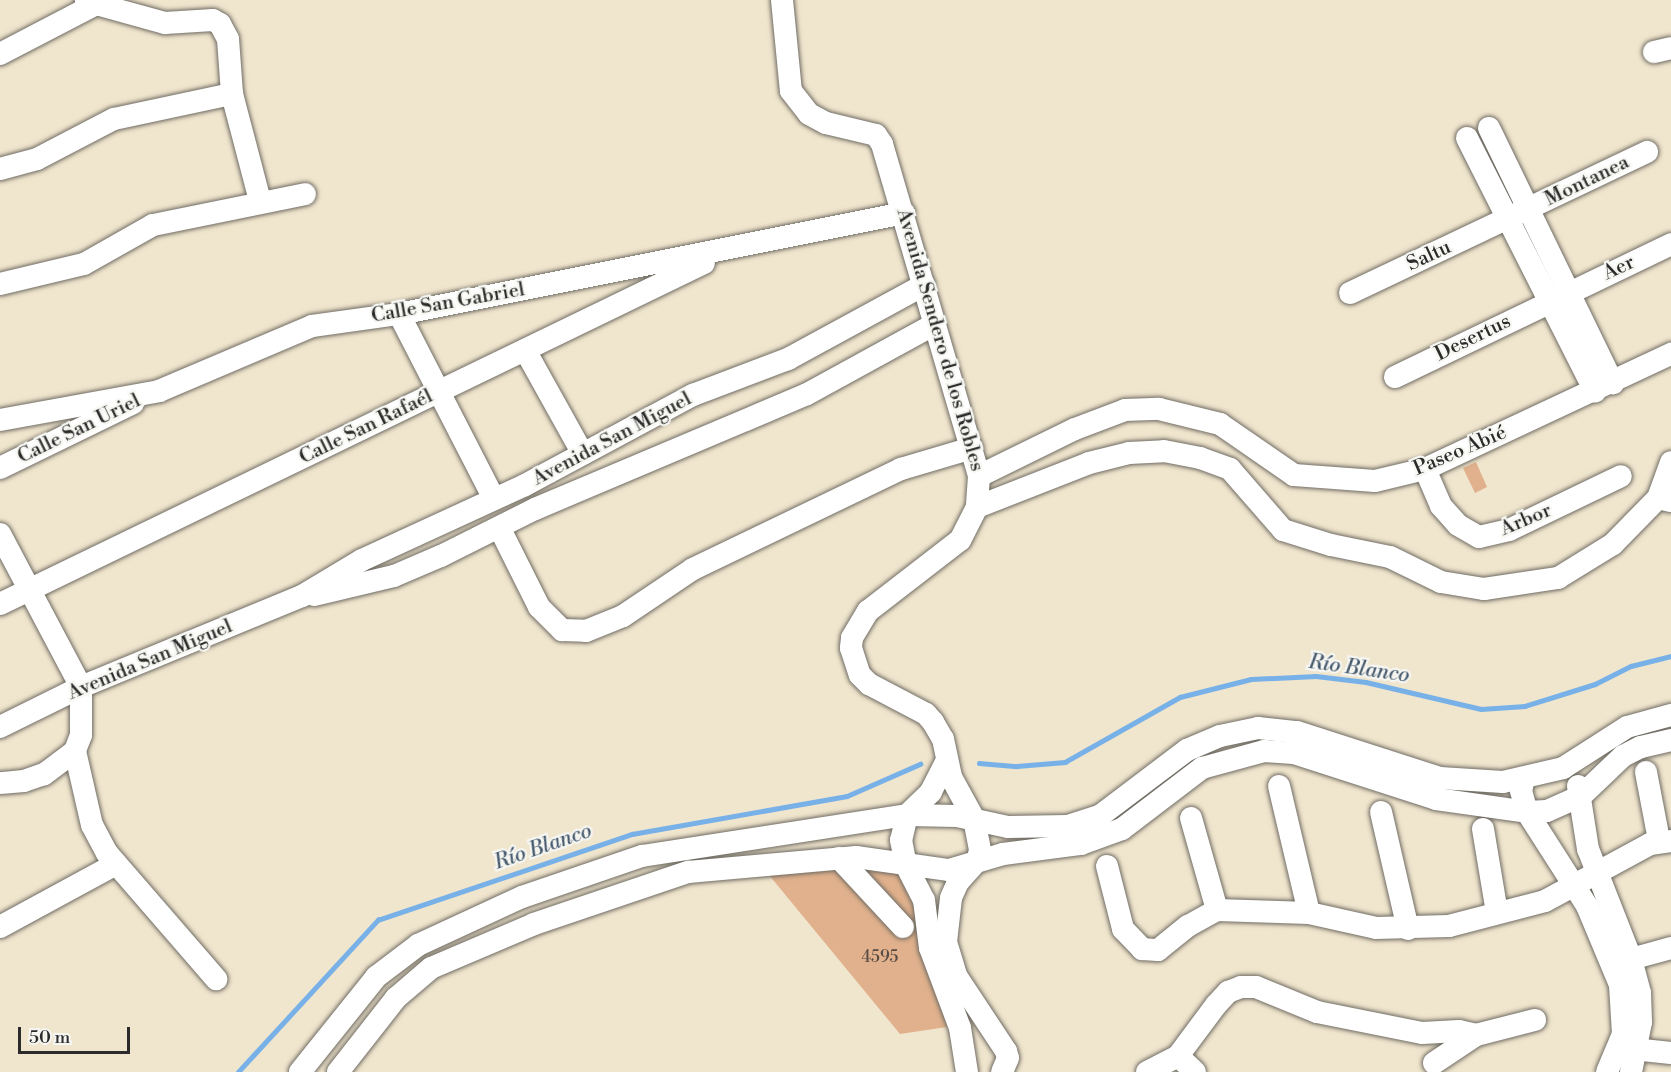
<!DOCTYPE html>
<meta charset="utf-8">
<style>
body{margin:0}
#map{position:relative;width:1671px;height:1072px;overflow:hidden;background:#f0e5cd;font-family:"Libre Bodoni",serif}
div>[style]{position:absolute}
.stream>*{height:4.5px;margin:-2.25px;padding:0 2.25px;transform-origin:2.25px;border-radius:2.25px;background:#78b1e8}
.building>*{inset:0;background:#e0b18c}
.roads{filter:drop-shadow(0 0 2px #706c64) drop-shadow(0 0 2px #706c64)}
.minor>*{height:22px;margin:-11px;padding:0 11px;transform-origin:11px;border-radius:11px;background:#fff}
span{translate:-50% -50%;white-space:nowrap;text-align:center;line-height:1.15;-webkit-text-stroke:4.5px #f6f6f2;paint-order:stroke}
.number-label{font-size:16px;color:#584c43}
.number-label span{-webkit-text-stroke-width:0}
.street-label{font-size:20px;color:#2b2b2b}
.water-label{font-size:21px;color:#465a6d;font-style:italic}
.scale{position:absolute;left:18px;top:1027px;width:112px;height:27px;box-sizing:border-box;border:3px solid #2b2b2b;border-top:0;padding-left:8px;font-size:18px;line-height:21px;white-space:nowrap;color:#2b2b2b;-webkit-text-stroke:4px #f6f6f2;paint-order:stroke}
</style>
<div id="map">
<div class="stream">
<i style="left:979px;top:763px;width:38px;rotate:5deg"></i>
<i style="left:1017px;top:766px;width:48px;rotate:-4.8deg"></i>
<i style="left:1065px;top:762px;width:132px;rotate:-29.5deg"></i>
<i style="left:1180px;top:697px;width:73px;rotate:-14.2deg"></i>
<i style="left:1251px;top:679px;width:65px;rotate:-2.6deg"></i>
<i style="left:1316px;top:676px;width:50px;rotate:6.8deg"></i>
<i style="left:1366px;top:682px;width:118px;rotate:13.2deg"></i>
<i style="left:1481px;top:709px;width:44px;rotate:-3.9deg"></i>
<i style="left:1525px;top:706px;width:73px;rotate:-17.4deg"></i>
<i style="left:1595px;top:684px;width:40px;rotate:-26.6deg"></i>
<i style="left:1631px;top:666px;width:41px;rotate:-14deg"></i>
<i style="left:238px;top:1072px;width:207px;rotate:-47.4deg"></i>
<i style="left:378px;top:920px;width:268px;rotate:-18.7deg"></i>
<i style="left:632px;top:834px;width:218px;rotate:-10deg"></i>
<i style="left:847px;top:796px;width:80px;rotate:-23.7deg"></i>
</div>
<div class="building">
<i style="clip-path:polygon(1476px 462px,1487px 487px,1475px 493px,1463px 468px)"></i>
<i style="clip-path:polygon(835px 865px,904px 874px,912px 885px,947px 1027px,900px 1034px,769px 875px)"></i>
</div>
<div class="roads">
<div class="minor">
<i style="left:782px;top:0;width:91px;rotate:84.4deg"></i>
<i style="left:791px;top:91px;width:29px;rotate:52deg"></i>
<i style="left:809px;top:114px;width:19px;rotate:28deg"></i>
<i style="left:826px;top:123px;width:51px;rotate:13.5deg"></i>
<i style="left:876px;top:135px;width:11px;rotate:56deg"></i>
<i style="left:882px;top:144px;width:346px;rotate:73.7deg"></i>
<i style="left:979px;top:476px;width:31px;rotate:94deg"></i>
<i style="left:977px;top:507px;width:37px;rotate:117deg"></i>
<i style="left:960px;top:540px;width:116px;rotate:142.3deg"></i>
<i style="left:868px;top:611px;width:31px;rotate:121deg"></i>
<i style="left:852px;top:638px;width:10px;rotate:96deg"></i>
<i style="left:851px;top:648px;width:28px;rotate:72deg"></i>
<i style="left:860px;top:675px;width:13px;rotate:45deg"></i>
<i style="left:869px;top:684px;width:64px;rotate:27.8deg"></i>
<i style="left:926px;top:714px;width:11px;rotate:49deg"></i>
<i style="left:933px;top:722px;width:20px;rotate:60deg"></i>
<i style="left:943px;top:739px;width:39px;rotate:78deg"></i>
<i style="left:951px;top:777px;width:48px;rotate:61.3deg"></i>
<i style="left:974px;top:819px;width:33px;rotate:79deg"></i>
<i style="left:980px;top:851px;width:10px;rotate:107deg"></i>
<i style="left:977px;top:861px;width:28px;rotate:132deg"></i>
<i style="left:958px;top:882px;width:17px;rotate:114deg"></i>
<i style="left:951px;top:898px;width:44px;rotate:96.5deg"></i>
<i style="left:946px;top:942px;width:37px;rotate:73deg"></i>
<i style="left:957px;top:977px;width:89px;rotate:56.5deg"></i>
<i style="left:1006px;top:1051px;width:7px;rotate:74deg"></i>
<i style="left:1008px;top:1058px;width:15px;rotate:113deg"></i>
<i style="left:96px;top:4px;width:72px;rotate:15.4deg"></i>
<i style="left:165px;top:23px;width:48px;rotate:-3.6deg"></i>
<i style="left:213px;top:20px;width:8px;rotate:30deg"></i>
<i style="left:220px;top:24px;width:17px;rotate:62deg"></i>
<i style="left:228px;top:39px;width:55px;rotate:85.8deg"></i>
<i style="left:232px;top:94px;width:111px;rotate:75.3deg"></i>
<i style="left:1654px;top:52px;width:17px;rotate:-13deg"></i>
<i style="left:0;top:54px;width:108px;rotate:-27.5deg"></i>
<i style="left:96px;top:4px;width:11px;rotate:-158deg"></i>
<i style="left:1489px;top:128px;width:284px;rotate:64.1deg"></i>
<i style="left:1467px;top:138px;width:284px;rotate:63.2deg"></i>
<i style="left:0;top:169px;width:38px;rotate:-15deg"></i>
<i style="left:37px;top:159px;width:87px;rotate:-27.5deg"></i>
<i style="left:114px;top:119px;width:121px;rotate:-12deg"></i>
<i style="left:0;top:284px;width:86px;rotate:-13.4deg"></i>
<i style="left:84px;top:264px;width:79px;rotate:-29.5deg"></i>
<i style="left:153px;top:225px;width:155px;rotate:-11.5deg"></i>
<i style="left:1350px;top:293px;width:329px;rotate:-25.4deg"></i>
<i style="left:399px;top:314px;width:208px;rotate:62.8deg"></i>
<i style="left:525px;top:350px;width:119px;rotate:60.9deg"></i>
<i style="left:1395px;top:377px;width:306px;rotate:-25.7deg"></i>
<i style="left:0;top:420px;width:162px;rotate:-10.3deg"></i>
<i style="left:159px;top:391px;width:166px;rotate:-23deg"></i>
<i style="left:312px;top:326px;width:88px;rotate:-7.9deg"></i>
<i style="left:399px;top:314px;width:515px;rotate:-11.31deg"></i>
<i style="left:0;top:468px;width:148px;rotate:-26deg"></i>
<i style="left:1425px;top:469px;width:40px;rotate:66.6deg"></i>
<i style="left:1441px;top:506px;width:25px;rotate:48deg"></i>
<i style="left:1458px;top:525px;width:24px;rotate:30deg"></i>
<i style="left:1479px;top:537px;width:31px;rotate:-13deg"></i>
<i style="left:1509px;top:530px;width:124px;rotate:-25.7deg"></i>
<i style="left:979px;top:476px;width:107px;rotate:-26.1deg"></i>
<i style="left:1075px;top:429px;width:53px;rotate:-20.8deg"></i>
<i style="left:1125px;top:410px;width:34px;rotate:-2deg"></i>
<i style="left:1159px;top:409px;width:63px;rotate:13.8deg"></i>
<i style="left:1220px;top:424px;width:90px;rotate:34.6deg"></i>
<i style="left:1294px;top:475px;width:81px;rotate:4.2deg"></i>
<i style="left:1375px;top:481px;width:51px;rotate:-13.5deg"></i>
<i style="left:1425px;top:469px;width:272px;rotate:-25.1deg"></i>
<i style="left:1658px;top:498px;width:38px;rotate:-70deg"></i>
<i style="left:977px;top:507px;width:120px;rotate:-21.4deg"></i>
<i style="left:1089px;top:463px;width:41px;rotate:-14deg"></i>
<i style="left:1129px;top:453px;width:35px;rotate:-3deg"></i>
<i style="left:1164px;top:451px;width:37px;rotate:11deg"></i>
<i style="left:1200px;top:458px;width:32px;rotate:20deg"></i>
<i style="left:1230px;top:469px;width:81px;rotate:49deg"></i>
<i style="left:1283px;top:530px;width:50px;rotate:17.4deg"></i>
<i style="left:1331px;top:545px;width:60px;rotate:11.5deg"></i>
<i style="left:1390px;top:557px;width:57px;rotate:26.1deg"></i>
<i style="left:1441px;top:582px;width:44px;rotate:9.2deg"></i>
<i style="left:1484px;top:589px;width:75px;rotate:-8.5deg"></i>
<i style="left:1558px;top:578px;width:65px;rotate:-31.7deg"></i>
<i style="left:1613px;top:544px;width:64px;rotate:-45.6deg"></i>
<i style="left:1658px;top:498px;width:13px;rotate:13deg"></i>
<i style="left:500px;top:529px;width:87px;rotate:63.4deg"></i>
<i style="left:539px;top:607px;width:33px;rotate:45deg"></i>
<i style="left:562px;top:630px;width:24px;rotate:2deg"></i>
<i style="left:586px;top:631px;width:40px;rotate:-22deg"></i>
<i style="left:623px;top:616px;width:84px;rotate:-33.9deg"></i>
<i style="left:693px;top:569px;width:231px;rotate:-25.7deg"></i>
<i style="left:901px;top:469px;width:74px;rotate:-16.5deg"></i>
<i style="left:0;top:534px;width:173px;rotate:62.1deg"></i>
<i style="left:81px;top:687px;width:48px;rotate:90deg"></i>
<i style="left:81px;top:735px;width:17px;rotate:111deg"></i>
<i style="left:75px;top:751px;width:39px;rotate:143deg"></i>
<i style="left:44px;top:774px;width:21px;rotate:161deg"></i>
<i style="left:24px;top:781px;width:24px;rotate:175deg"></i>
<i style="left:314px;top:595px;width:82px;rotate:-13.4deg"></i>
<i style="left:394px;top:576px;width:51px;rotate:-23.1deg"></i>
<i style="left:441px;top:556px;width:105px;rotate:-26.6deg"></i>
<i style="left:535px;top:509px;width:295px;rotate:-22.9deg"></i>
<i style="left:807px;top:394px;width:146px;rotate:-28.7deg"></i>
<i style="left:0;top:604px;width:782px;rotate:-25.84deg"></i>
<i style="left:0;top:727px;width:90px;rotate:-26.3deg"></i>
<i style="left:81px;top:687px;width:239px;rotate:-22.4deg"></i>
<i style="left:302px;top:596px;width:70px;rotate:-31deg"></i>
<i style="left:362px;top:560px;width:179px;rotate:-24.7deg"></i>
<i style="left:525px;top:485px;width:191px;rotate:-28.2deg"></i>
<i style="left:693px;top:395px;width:102px;rotate:-20.8deg"></i>
<i style="left:788px;top:359px;width:155px;rotate:-28.6deg"></i>
<i style="left:75px;top:751px;width:76px;rotate:77.1deg"></i>
<i style="left:92px;top:825px;width:32px;rotate:62deg"></i>
<i style="left:107px;top:853px;width:167px;rotate:49.1deg"></i>
<i style="left:946px;top:762px;width:34px;rotate:117deg"></i>
<i style="left:931px;top:792px;width:33px;rotate:136deg"></i>
<i style="left:907px;top:815px;width:26px;rotate:103deg"></i>
<i style="left:901px;top:840px;width:25px;rotate:79deg"></i>
<i style="left:906px;top:865px;width:39px;rotate:63deg"></i>
<i style="left:924px;top:900px;width:48px;rotate:82.9deg"></i>
<i style="left:930px;top:948px;width:85px;rotate:69.4deg"></i>
<i style="left:960px;top:1028px;width:45px;rotate:81deg"></i>
<i style="left:1646px;top:772px;width:69px;rotate:79.2deg"></i>
<i style="left:1524px;top:778px;width:13px;rotate:103deg"></i>
<i style="left:1521px;top:791px;width:22px;rotate:74deg"></i>
<i style="left:1527px;top:812px;width:112px;rotate:57.4deg"></i>
<i style="left:1587px;top:906px;width:86px;rotate:67.3deg"></i>
<i style="left:1620px;top:985px;width:49px;rotate:86.5deg"></i>
<i style="left:1623px;top:1034px;width:41px;rotate:112.8deg"></i>
<i style="left:1279px;top:786px;width:130px;rotate:76.7deg"></i>
<i style="left:1578px;top:786px;width:64px;rotate:81deg"></i>
<i style="left:1588px;top:849px;width:118px;rotate:68.6deg"></i>
<i style="left:1631px;top:959px;width:35px;rotate:75deg"></i>
<i style="left:1640px;top:993px;width:29px;rotate:88deg"></i>
<i style="left:1641px;top:1022px;width:51px;rotate:101.3deg"></i>
<i style="left:1381px;top:812px;width:120px;rotate:77deg"></i>
<i style="left:1191px;top:818px;width:96px;rotate:74.2deg"></i>
<i style="left:1483px;top:829px;width:85px;rotate:80.5deg"></i>
<i style="left:839px;top:858px;width:94px;rotate:47.2deg"></i>
<i style="left:1107px;top:866px;width:65px;rotate:75.7deg"></i>
<i style="left:1123px;top:929px;width:28px;rotate:46deg"></i>
<i style="left:1142px;top:949px;width:16px;rotate:4deg"></i>
<i style="left:1158px;top:950px;width:38px;rotate:-39deg"></i>
<i style="left:1188px;top:926px;width:33px;rotate:-29deg"></i>
<i style="left:1217px;top:910px;width:92px;rotate:1.9deg"></i>
<i style="left:1309px;top:913px;width:69px;rotate:12.6deg"></i>
<i style="left:1376px;top:928px;width:73px;rotate:-1.6deg"></i>
<i style="left:1449px;top:926px;width:99px;rotate:-14.6deg"></i>
<i style="left:1545px;top:901px;width:119px;rotate:-28.5deg"></i>
<i style="left:1650px;top:844px;width:21px;rotate:-8deg"></i>
<i style="left:0;top:927px;width:132px;rotate:-28.5deg"></i>
<i style="left:1631px;top:959px;width:41px;rotate:-15.4deg"></i>
<i style="left:1624px;top:1048px;width:47px;rotate:6.1deg"></i>
<i style="left:1178px;top:1056px;width:23px;rotate:43deg"></i>
<i style="left:1434px;top:1063px;width:50px;rotate:-33.7deg"></i>
<i style="left:300px;top:1072px;width:122px;rotate:-51.3deg"></i>
<i style="left:376px;top:977px;width:53px;rotate:-37.3deg"></i>
<i style="left:418px;top:945px;width:115px;rotate:-24.8deg"></i>
<i style="left:522px;top:897px;width:127px;rotate:-18.9deg"></i>
<i style="left:642px;top:856px;width:268px;rotate:-8.8deg"></i>
<i style="left:907px;top:815px;width:50px;rotate:1.1deg"></i>
<i style="left:957px;top:816px;width:52px;rotate:12.2deg"></i>
<i style="left:1008px;top:827px;width:60px;rotate:-1deg"></i>
<i style="left:1068px;top:826px;width:35px;rotate:-18deg"></i>
<i style="left:1101px;top:815px;width:108px;rotate:-37.1deg"></i>
<i style="left:1187px;top:750px;width:36px;rotate:-23deg"></i>
<i style="left:1220px;top:736px;width:39px;rotate:-12deg"></i>
<i style="left:1258px;top:728px;width:39px;rotate:6deg"></i>
<i style="left:1297px;top:732px;width:150px;rotate:17.8deg"></i>
<i style="left:1440px;top:778px;width:63px;rotate:3.6deg"></i>
<i style="left:1503px;top:782px;width:62px;rotate:-13.1deg"></i>
<i style="left:1563px;top:768px;width:76px;rotate:-32.6deg"></i>
<i style="left:1627px;top:727px;width:46px;rotate:-15.3deg"></i>
<i style="left:338px;top:1072px;width:94px;rotate:-51.9deg"></i>
<i style="left:396px;top:998px;width:46px;rotate:-40.6deg"></i>
<i style="left:431px;top:968px;width:112px;rotate:-23.1deg"></i>
<i style="left:534px;top:924px;width:163px;rotate:-18.7deg"></i>
<i style="left:688px;top:872px;width:169px;rotate:-5.1deg"></i>
<i style="left:856px;top:857px;width:94px;rotate:8deg"></i>
<i style="left:949px;top:870px;width:56px;rotate:-16.5deg"></i>
<i style="left:1003px;top:854px;width:79px;rotate:-7.3deg"></i>
<i style="left:1081px;top:844px;width:44px;rotate:-20.1deg"></i>
<i style="left:1122px;top:829px;width:101px;rotate:-37.3deg"></i>
<i style="left:1202px;top:768px;width:64px;rotate:-15.3deg"></i>
<i style="left:1264px;top:751px;width:30px;rotate:4deg"></i>
<i style="left:1294px;top:753px;width:149px;rotate:17.9deg"></i>
<i style="left:1436px;top:799px;width:92px;rotate:8.1deg"></i>
<i style="left:1527px;top:812px;width:20px;rotate:-3deg"></i>
<i style="left:1547px;top:811px;width:37px;rotate:-24deg"></i>
<i style="left:1581px;top:796px;width:58px;rotate:-43.6deg"></i>
<i style="left:1623px;top:756px;width:20px;rotate:-27deg"></i>
<i style="left:1641px;top:747px;width:31px;rotate:-13deg"></i>
<i style="left:1147px;top:1072px;width:35px;rotate:-27deg"></i>
<i style="left:1178px;top:1056px;width:64px;rotate:-53.3deg"></i>
<i style="left:1216px;top:1005px;width:18px;rotate:-47deg"></i>
<i style="left:1228px;top:992px;width:14px;rotate:-21deg"></i>
<i style="left:1241px;top:987px;width:15px"></i>
<i style="left:1256px;top:987px;width:66px;rotate:22.3deg"></i>
<i style="left:1317px;top:1012px;width:107px;rotate:11.3deg"></i>
<i style="left:1422px;top:1033px;width:37px;rotate:-3deg"></i>
<i style="left:1459px;top:1031px;width:17px;rotate:13deg"></i>
<i style="left:1476px;top:1035px;width:61px;rotate:-14.3deg"></i>
</div>
</div>
<div class="number-label">
<span style="left:880px;top:957px">4595</span>
</div>
<div class="street-label">
<span style="left:1587px;top:181px;rotate:-26deg">Montanea</span>
<span style="left:1429px;top:256px;rotate:-25deg">Saltu</span>
<span style="left:1619px;top:268px;rotate:-25deg">Aer</span>
<span style="left:448px;top:303px;rotate:-10deg">Calle San Gabriel</span>
<span style="left:1473px;top:338px;rotate:-26deg">Desertus</span>
<span style="left:940px;top:340px;rotate:74deg">Avenida Sendero de los Robles</span>
<span style="left:366px;top:427px;rotate:-26deg">Calle San Rafaél</span>
<span style="left:79px;top:429px;rotate:-26deg">Calle San Uriel</span>
<span style="left:612px;top:439px;rotate:-28deg">Avenida San Miguel</span>
<span style="left:1460px;top:451px;rotate:-23deg">Paseo Abié</span>
<span style="left:1526px;top:520px;rotate:-23deg">Arbor</span>
<span style="left:150px;top:660px;rotate:-23deg">Avenida San Miguel</span>
</div>
<div class="water-label">
<span style="left:1359px;top:669px;rotate:8deg">Río Blanco</span>
<span style="left:543px;top:847px;rotate:-19deg">Río Blanco</span>
</div>
<div class="scale">50 m</div>
</div>
